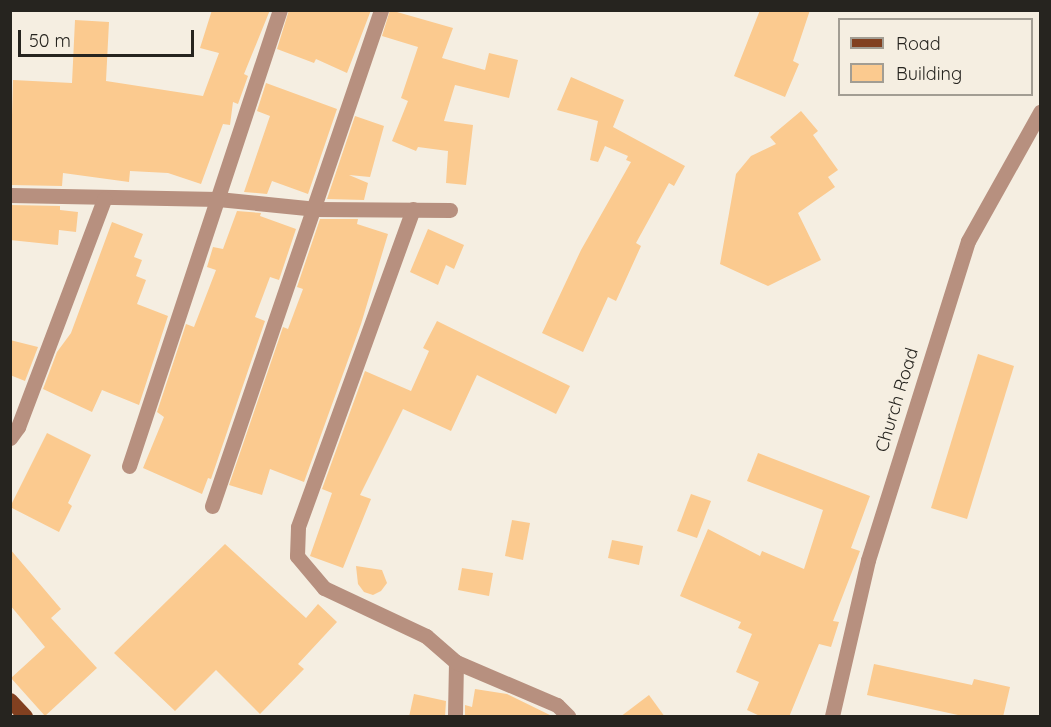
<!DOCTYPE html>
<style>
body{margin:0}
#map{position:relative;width:1051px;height:727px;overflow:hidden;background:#f5eee1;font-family:Quicksand,sans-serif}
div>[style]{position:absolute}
.building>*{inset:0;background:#fbca8f}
.minor>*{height:15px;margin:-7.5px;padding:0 7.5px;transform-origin:7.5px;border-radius:7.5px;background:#b7907f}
.major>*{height:15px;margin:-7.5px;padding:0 7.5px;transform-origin:7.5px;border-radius:7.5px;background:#814020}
span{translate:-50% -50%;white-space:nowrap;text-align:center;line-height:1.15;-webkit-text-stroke:6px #f5eee1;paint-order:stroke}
.street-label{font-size:18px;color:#26241f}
.frame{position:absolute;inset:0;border:12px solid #26241f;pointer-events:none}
.legend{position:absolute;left:838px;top:18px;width:195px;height:78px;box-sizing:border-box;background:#f5eee1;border:2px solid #a29d93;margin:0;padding:8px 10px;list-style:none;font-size:18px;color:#26241f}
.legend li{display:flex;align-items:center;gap:12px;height:30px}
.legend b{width:30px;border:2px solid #a29d93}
.scale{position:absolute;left:18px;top:30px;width:176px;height:27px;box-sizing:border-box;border:3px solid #26241f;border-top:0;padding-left:8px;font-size:18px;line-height:21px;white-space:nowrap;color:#26241f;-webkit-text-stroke:4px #f5eee1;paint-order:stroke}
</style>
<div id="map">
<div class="building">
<i style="clip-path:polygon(212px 10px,270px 10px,244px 74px,248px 76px,238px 104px,233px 102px,230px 125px,223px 124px,201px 184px,168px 173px,130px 171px,129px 182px,63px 173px,62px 186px,10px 185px,13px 80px,72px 83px,75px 20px,109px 22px,106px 81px,203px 96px,219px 53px,200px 48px)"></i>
<i style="clip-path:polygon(289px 10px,371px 10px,347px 73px,316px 59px,314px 63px,277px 49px)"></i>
<i style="clip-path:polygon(390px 10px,453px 28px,442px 58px,485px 70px,489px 53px,518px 60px,509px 98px,455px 85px,444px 121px,473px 125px,466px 185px,446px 183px,448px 151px,418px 147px,416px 151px,392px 141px,408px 101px,401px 98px,418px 47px,382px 36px)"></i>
<i style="clip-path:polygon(760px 10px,810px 10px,793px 61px,799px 64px,785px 97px,734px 76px)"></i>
<i style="clip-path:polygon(571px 77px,624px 100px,613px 127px,685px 166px,674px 186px,669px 183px,636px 243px,641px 246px,616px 301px,608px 297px,583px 352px,542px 333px,581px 250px,631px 162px,626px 160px,628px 156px,605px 146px,598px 162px,590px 160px,598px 121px,557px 110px)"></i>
<i style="clip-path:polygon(266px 83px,337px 109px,308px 194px,272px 181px,267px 194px,244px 192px,270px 116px,257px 111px)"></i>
<i style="clip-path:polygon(801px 111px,818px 131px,813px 135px,838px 170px,828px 177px,835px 187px,798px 213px,821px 260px,768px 286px,720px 264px,736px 174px,751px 156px,776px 144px,770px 137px)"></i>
<i style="clip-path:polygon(355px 116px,384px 126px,370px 177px,349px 175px,368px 183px,364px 200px,327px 199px)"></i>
<i style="clip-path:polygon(10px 205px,60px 206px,60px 210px,78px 212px,76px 232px,59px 230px,58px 245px,10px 240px)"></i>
<i style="clip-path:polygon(237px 211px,261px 213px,260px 216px,296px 229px,279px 280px,270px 277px,255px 317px,265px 321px,211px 479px,208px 478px,202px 494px,143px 468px,164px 417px,157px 412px,186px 324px,194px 327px,216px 270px,207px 267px,213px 247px,223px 249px)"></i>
<i style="clip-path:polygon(320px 219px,358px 219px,357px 224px,388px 234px,361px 324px,304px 482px,270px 469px,262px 495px,229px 485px,283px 327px,288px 329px,303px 289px,297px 287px)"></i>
<i style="clip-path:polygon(112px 222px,143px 234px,134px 257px,142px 260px,136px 276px,146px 280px,137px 304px,168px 316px,139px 405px,102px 390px,92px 412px,43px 389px,57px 352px,71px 333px)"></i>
<i style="clip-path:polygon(428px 229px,464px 245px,454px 269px,446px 265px,438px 285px,410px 272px)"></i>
<i style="clip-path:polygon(437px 321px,570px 386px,556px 414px,477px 375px,451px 431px,403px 409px,360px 495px,371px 499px,343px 568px,310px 556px,332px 493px,322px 489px,365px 371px,411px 391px,429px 351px,423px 348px)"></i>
<i style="clip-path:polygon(10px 340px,38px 347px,25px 381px,10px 375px)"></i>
<i style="clip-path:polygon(978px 354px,1014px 366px,967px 519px,931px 508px)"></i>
<i style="clip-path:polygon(47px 433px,91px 455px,68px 503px,72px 506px,59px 532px,10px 507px)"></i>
<i style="clip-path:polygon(758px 453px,870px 496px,851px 548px,860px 551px,833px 621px,839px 622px,831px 647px,819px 644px,789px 717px,762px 717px,747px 710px,759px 682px,736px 672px,752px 634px,738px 628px,741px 622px,680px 596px,708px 529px,760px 556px,762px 551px,804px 569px,823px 510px,747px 481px)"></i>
<i style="clip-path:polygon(691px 494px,711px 501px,697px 538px,677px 531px)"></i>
<i style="clip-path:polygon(512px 520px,530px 523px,523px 560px,505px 556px)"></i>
<i style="clip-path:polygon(612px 540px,643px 546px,639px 565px,608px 558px)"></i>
<i style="clip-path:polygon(225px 544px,306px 618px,318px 604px,337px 622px,298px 664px,304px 669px,260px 714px,216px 670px,175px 711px,114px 653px)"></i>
<i style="clip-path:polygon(10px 549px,61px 609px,51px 618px,97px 668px,45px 716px,11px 678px,45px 647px,10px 605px)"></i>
<i style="clip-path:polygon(356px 566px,382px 570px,387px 583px,381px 591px,373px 595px,364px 592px,358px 584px)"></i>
<i style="clip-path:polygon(462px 568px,493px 573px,489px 596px,458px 590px)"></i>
<i style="clip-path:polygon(874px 664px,972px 685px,974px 679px,1010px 687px,1003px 717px,967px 717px,867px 695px)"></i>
<i style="clip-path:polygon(475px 689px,507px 694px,554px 717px,465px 717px,465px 705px,472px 707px)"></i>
<i style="clip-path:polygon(414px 694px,446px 701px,445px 717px,409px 717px)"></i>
<i style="clip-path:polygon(649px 695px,665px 717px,620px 717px)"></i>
</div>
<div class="minor">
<i style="left:10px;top:195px;width:208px;rotate:1.1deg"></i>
<i style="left:218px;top:199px;width:99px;rotate:5.8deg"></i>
<i style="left:316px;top:209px;width:134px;rotate:0.4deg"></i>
<i style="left:413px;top:209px;width:338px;rotate:109.9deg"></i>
<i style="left:298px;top:527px;width:29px;rotate:92deg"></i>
<i style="left:297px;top:556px;width:42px;rotate:49.8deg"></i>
<i style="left:324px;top:588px;width:113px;rotate:25.2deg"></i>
<i style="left:426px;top:636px;width:40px;rotate:41deg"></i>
<i style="left:456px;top:662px;width:54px;rotate:91.1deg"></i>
<i style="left:10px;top:438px;width:14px;rotate:-54deg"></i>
<i style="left:18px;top:427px;width:244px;rotate:-69.3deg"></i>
<i style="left:129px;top:466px;width:480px;rotate:-71.7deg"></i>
<i style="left:212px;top:506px;width:524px;rotate:-71.18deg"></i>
<i style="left:456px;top:662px;width:110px;rotate:23.1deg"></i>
<i style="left:557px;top:705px;width:16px;rotate:45deg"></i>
<i style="left:832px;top:716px;width:160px;rotate:-77deg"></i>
<i style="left:868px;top:560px;width:334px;rotate:-72.6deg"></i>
<i style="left:968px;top:241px;width:148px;rotate:-60.8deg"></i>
</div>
<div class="major">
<i style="left:10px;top:700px;width:22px;rotate:47deg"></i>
</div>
<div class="street-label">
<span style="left:897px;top:400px;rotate:-73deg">Church Road</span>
</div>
<div class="frame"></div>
<ul class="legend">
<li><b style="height:8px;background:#814020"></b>Road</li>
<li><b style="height:16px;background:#fbca8f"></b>Building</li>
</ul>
<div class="scale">50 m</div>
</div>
